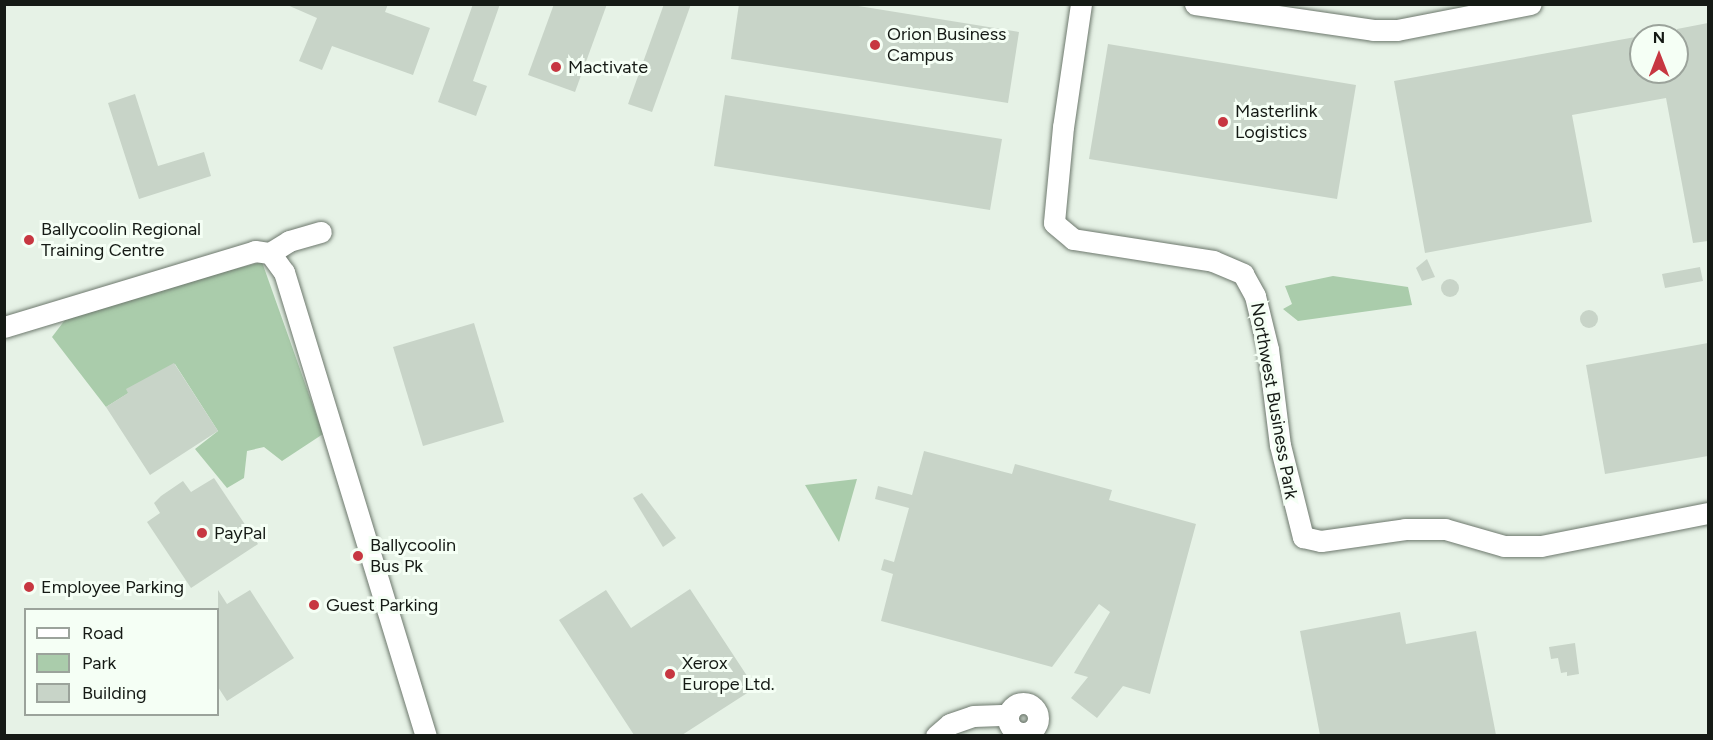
<!DOCTYPE html>
<style>
body{margin:0}
#map{position:relative;width:1713px;height:740px;overflow:hidden;background:#e6f2e6;font-family:Figtree,sans-serif}
div>[style]{position:absolute}
.green>*{inset:0;background:#aaccab}
.building>*{inset:0;background:#c8d4c8}
.round{border-radius:50%}
.roads{filter:drop-shadow(0 0 2px #6d786d) drop-shadow(0 0 2px #6d786d)}
.minor>*{height:21px;margin:-10.5px;padding:0 10.5px;transform-origin:10.5px;border-radius:10.5px;background:#fff}
.minor>.ring{margin:-10.5px;padding:0;box-sizing:content-box;background:none;border:21px solid #fff;border-radius:50%}
.dots>*{width:16px;height:16px;translate:-50% -50%;box-sizing:border-box;border:3px solid #f5fff5;border-radius:50%}
span{translate:-50% -50%;white-space:nowrap;text-align:center;line-height:1.15;-webkit-text-stroke:6px #f5fff5;paint-order:stroke}
.poi-label{font-size:18px;color:#151a15}
.left{translate:0 -50%;text-align:left}
.street-label{font-size:18px;color:#151a15}
.frame{position:absolute;inset:0;border:6px solid #151a15;pointer-events:none}
.legend{position:absolute;left:24px;top:608px;width:195px;height:108px;box-sizing:border-box;background:#f5fff5;border:2px solid #9ba39b;margin:0;padding:8px 10px;list-style:none;font-size:18px;color:#151a15}
.legend li{display:flex;align-items:center;gap:12px;height:30px}
.legend b{width:30px;border:2px solid #9ba39b}
.north{position:absolute;left:1629px;top:24px;width:60px;height:60px;box-sizing:border-box;background:#f5fff5;border:2px solid #9ba39b;border-radius:50%;rotate:0deg;font-size:16px;font-weight:700;line-height:24px;text-align:center;color:#151a15}
.north::after{content:'';display:block;margin:auto;width:21px;height:27px;background:#c73741;clip-path:polygon(50% 0,100% 100%,50% 72%,0 100%)}
</style>
<div id="map">
<div class="green">
<i style="clip-path:polygon(262px 262px,323px 434px,282px 461px,264px 447px,247px 451px,244px 478px,227px 488px,195px 449px,218px 431px,175px 364px,106px 407px,52px 337px,71px 312px)"></i>
<i style="clip-path:polygon(1333px 276px,1408px 287px,1412px 305px,1298px 321px,1283px 309px,1292px 304px,1285px 286px)"></i>
<i style="clip-path:polygon(857px 479px,839px 542px,805px 485px)"></i>
</div>
<div class="building">
<i style="clip-path:polygon(285px 4px,388px 4px,385px 12px,430px 28px,413px 75px,332px 46px,322px 70px,299px 61px,317px 18px)"></i>
<i style="clip-path:polygon(473px 4px,500px 4px,473px 81px,487px 86px,476px 116px,438px 102px)"></i>
<i style="clip-path:polygon(554px 4px,607px 4px,575px 92px,528px 75px)"></i>
<i style="clip-path:polygon(664px 4px,691px 4px,652px 112px,628px 104px)"></i>
<i style="clip-path:polygon(739px 4px,846px 4px,1019px 32px,1008px 103px,731px 59px)"></i>
<i style="clip-path:polygon(1708px 23px,1708px 241px,1693px 243px,1666px 98px,1572px 115px,1592px 222px,1425px 253px,1394px 81px,1641px 36px,1641px 72px,1677px 72px,1677px 29px)"></i>
<i style="clip-path:polygon(1108px 44px,1356px 85px,1337px 199px,1089px 159px)"></i>
<i style="clip-path:polygon(135px 94px,158px 166px,204px 152px,211px 176px,139px 199px,108px 103px)"></i>
<i style="clip-path:polygon(725px 95px,1002px 139px,990px 210px,714px 166px)"></i>
<i style="clip-path:polygon(1427px 259px,1435px 277px,1422px 281px,1416px 268px)"></i>
<i style="clip-path:polygon(1700px 267px,1703px 281px,1665px 288px,1662px 274px)"></i>
<i class="round" style="left:1441px;top:279px;width:18px;height:18px"></i>
<i class="round" style="left:1580px;top:310px;width:18px;height:18px"></i>
<i style="clip-path:polygon(474px 323px,504px 422px,423px 446px,393px 347px)"></i>
<i style="clip-path:polygon(1708px 343px,1708px 456px,1605px 474px,1586px 365px)"></i>
<i style="clip-path:polygon(174px 363px,218px 431px,150px 475px,106px 407px,128px 393px,126px 389px)"></i>
<i style="clip-path:polygon(924px 451px,1012px 474px,1015px 464px,1112px 490px,1109px 500px,1196px 524px,1150px 694px,1123px 686px,1097px 718px,1071px 698px,1088px 677px,1074px 673px,1110px 612px,1099px 604px,1052px 667px,881px 621px,893px 574px,881px 570px,884px 559px,894px 562px,909px 508px,875px 499px,878px 486px,912px 495px)"></i>
<i style="clip-path:polygon(214px 478px,258px 544px,191px 588px,147px 522px,160px 513px,154px 503px,161px 496px,183px 481px,191px 492px)"></i>
<i style="clip-path:polygon(642px 493px,676px 538px,663px 547px,633px 498px)"></i>
<i style="clip-path:polygon(690px 589px,755px 688px,682px 735px,634px 735px,559px 620px,606px 590px,631px 628px)"></i>
<i style="clip-path:polygon(218px 590px,227px 604px,250px 590px,294px 658px,227px 701px,218px 687px)"></i>
<i style="clip-path:polygon(1400px 612px,1406px 644px,1476px 631px,1496px 735px,1320px 735px,1300px 631px)"></i>
<i style="clip-path:polygon(1575px 643px,1579px 674px,1567px 676px,1567px 672px,1561px 673px,1558px 658px,1551px 659px,1549px 647px)"></i>
</div>
<div class="roads">
<div class="minor">
<i style="left:1081px;top:4px;width:124px;rotate:98.3deg"></i>
<i style="left:1063px;top:127px;width:96px;rotate:95.4deg"></i>
<i style="left:1054px;top:223px;width:25px;rotate:40deg"></i>
<i style="left:1073px;top:239px;width:142px;rotate:8.9deg"></i>
<i style="left:1213px;top:261px;width:33px;rotate:23deg"></i>
<i style="left:1243px;top:274px;width:25px;rotate:61deg"></i>
<i style="left:1255px;top:296px;width:55px;rotate:76.2deg"></i>
<i style="left:1268px;top:349px;width:97px;rotate:82.9deg"></i>
<i style="left:1280px;top:445px;width:95px;rotate:76deg"></i>
<i style="left:1303px;top:537px;width:18px;rotate:13deg"></i>
<i style="left:1321px;top:541px;width:85px;rotate:-8.1deg"></i>
<i style="left:1405px;top:529px;width:40px"></i>
<i style="left:1445px;top:529px;width:61px;rotate:16.1deg"></i>
<i style="left:1504px;top:546px;width:37px"></i>
<i style="left:1541px;top:546px;width:170px;rotate:-11.2deg"></i>
<i style="left:1195px;top:4px;width:180px;rotate:8.3deg"></i>
<i style="left:1373px;top:30px;width:24px"></i>
<i style="left:1397px;top:30px;width:136px;rotate:-11deg"></i>
<i style="left:270px;top:253px;width:24px;rotate:54deg"></i>
<i style="left:284px;top:272px;width:485px;rotate:73deg"></i>
<i style="left:4px;top:327px;width:262px;rotate:-16.8deg"></i>
<i style="left:255px;top:251px;width:15px;rotate:8deg"></i>
<i style="left:270px;top:253px;width:22px;rotate:-32deg"></i>
<i style="left:289px;top:241px;width:33px;rotate:-16deg"></i>
<i class="ring" style="left:1008px;top:703px;width:9px;height:9px"></i>
<i style="left:936px;top:736px;width:18px;rotate:-41deg"></i>
<i style="left:950px;top:724px;width:24px;rotate:-19deg"></i>
<i style="left:973px;top:716px;width:35px;rotate:-2deg"></i>
</div>
</div>
<div class="dots">
<i style="left:875px;top:45px;background:#c73741"></i>
<i style="left:556px;top:67px;background:#c73741"></i>
<i style="left:1223px;top:122px;background:#c73741"></i>
<i style="left:29px;top:240px;background:#c73741"></i>
<i style="left:202px;top:533px;background:#c73741"></i>
<i style="left:358px;top:556px;background:#c73741"></i>
<i style="left:29px;top:587px;background:#c73741"></i>
<i style="left:314px;top:605px;background:#c73741"></i>
<i style="left:670px;top:674px;background:#c73741"></i>
</div>
<div class="poi-label">
<span class="left" style="left:887px;top:45px">Orion Business<br>Campus</span>
<span class="left" style="left:568px;top:67px">Mactivate</span>
<span class="left" style="left:1235px;top:122px">Masterlink<br>Logistics</span>
<span class="left" style="left:41px;top:240px">Ballycoolin Regional<br>Training Centre</span>
<span class="left" style="left:214px;top:533px">PayPal</span>
<span class="left" style="left:370px;top:556px">Ballycoolin<br>Bus Pk</span>
<span class="left" style="left:41px;top:587px">Employee Parking</span>
<span class="left" style="left:326px;top:605px">Guest Parking</span>
<span class="left" style="left:682px;top:674px">Xerox<br>Europe Ltd.</span>
</div>
<div class="street-label">
<span style="left:1274px;top:401px;rotate:80deg">Northwest Business Park</span>
</div>
<div class="frame"></div>
<ul class="legend">
<li><b style="height:8px;background:#fff"></b>Road</li>
<li><b style="height:16px;background:#aaccab"></b>Park</li>
<li><b style="height:16px;background:#c8d4c8"></b>Building</li>
</ul>
<div class="north">N</div>
</div>
